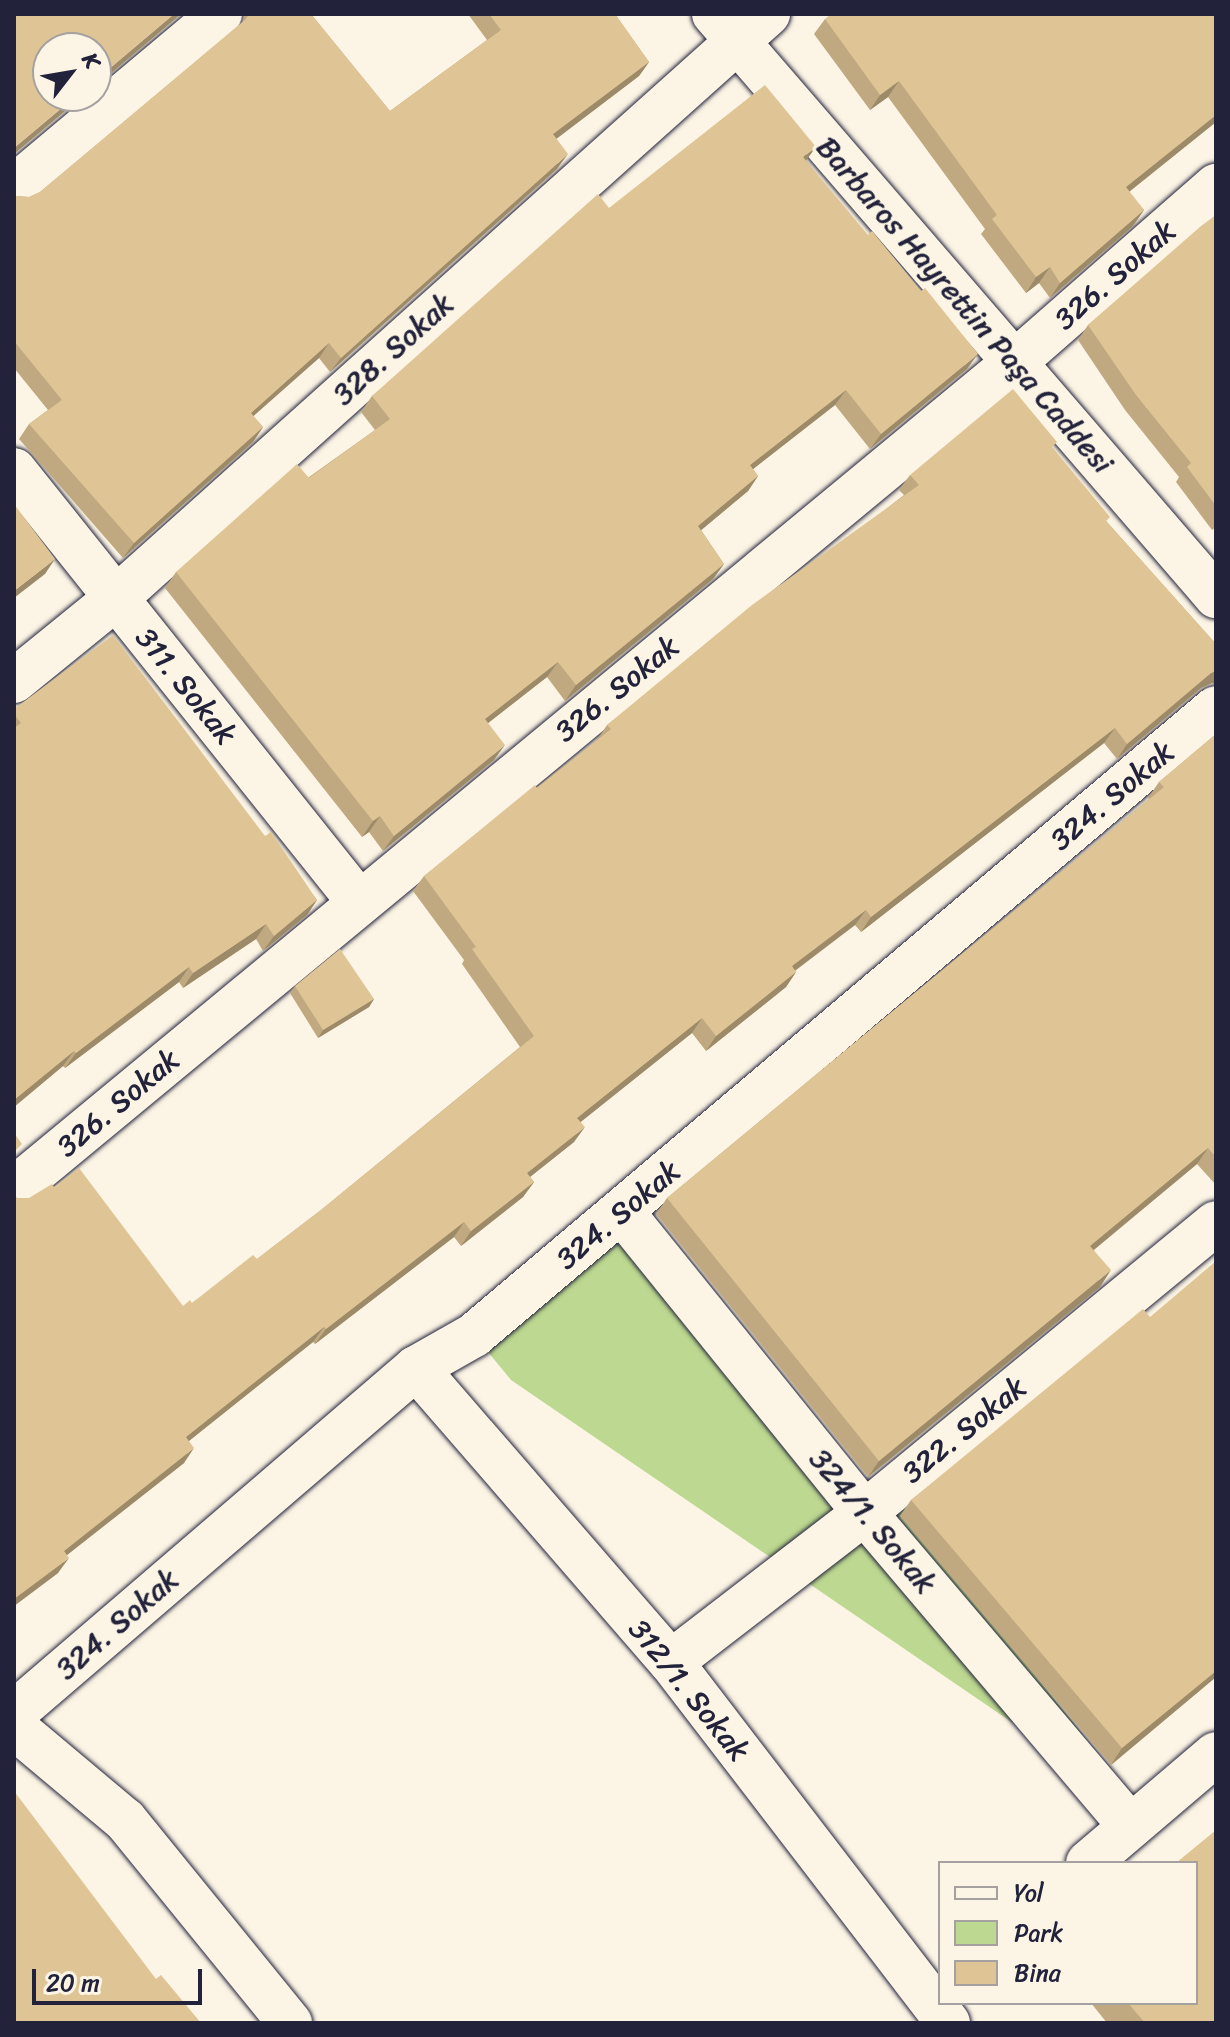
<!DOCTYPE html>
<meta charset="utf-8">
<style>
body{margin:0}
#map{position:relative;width:1230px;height:2037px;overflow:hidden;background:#fcf5e5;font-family:Sriracha,sans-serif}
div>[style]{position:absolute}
.green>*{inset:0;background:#bdd890}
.roads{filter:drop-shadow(0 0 2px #22223b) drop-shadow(0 0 2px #22223b)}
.street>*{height:44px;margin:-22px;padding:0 22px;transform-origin:22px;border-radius:22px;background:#fcf5e5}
.secondary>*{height:44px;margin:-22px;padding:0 22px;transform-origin:22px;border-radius:22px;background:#fcf5e5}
.wall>*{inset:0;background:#c0a980}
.shaded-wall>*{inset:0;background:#9c8a68}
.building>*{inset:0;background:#dfc595}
span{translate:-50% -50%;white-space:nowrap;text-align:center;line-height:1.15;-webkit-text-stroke:7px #fcf5e5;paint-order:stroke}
.street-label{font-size:30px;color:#22223b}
.frame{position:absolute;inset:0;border:16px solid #22223b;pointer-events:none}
.legend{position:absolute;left:938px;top:1861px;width:260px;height:144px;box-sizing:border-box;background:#fcf5e5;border:2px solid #a5a1a1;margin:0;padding:10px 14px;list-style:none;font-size:24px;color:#22223b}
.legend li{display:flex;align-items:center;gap:16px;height:40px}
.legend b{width:40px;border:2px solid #a5a1a1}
.north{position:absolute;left:32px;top:32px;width:80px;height:80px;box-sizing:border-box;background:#fcf5e5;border:2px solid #a5a1a1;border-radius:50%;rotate:59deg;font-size:22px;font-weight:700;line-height:32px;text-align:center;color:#22223b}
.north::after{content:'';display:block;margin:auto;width:28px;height:36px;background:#22223b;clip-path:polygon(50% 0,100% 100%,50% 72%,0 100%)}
.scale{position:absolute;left:32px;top:1969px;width:170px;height:36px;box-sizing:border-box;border:4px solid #22223b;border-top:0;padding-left:10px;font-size:24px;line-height:28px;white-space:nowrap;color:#22223b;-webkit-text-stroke:6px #fcf5e5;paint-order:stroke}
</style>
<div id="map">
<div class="green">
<i style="clip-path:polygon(615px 1218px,857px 1518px,891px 1494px,1146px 1814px,511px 1380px,474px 1335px)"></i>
</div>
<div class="roads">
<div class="street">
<i style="left:14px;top:187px;width:269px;rotate:-40deg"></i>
<i style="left:14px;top:470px;width:553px;rotate:51.39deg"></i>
<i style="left:14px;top:681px;width:130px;rotate:-39.1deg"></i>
<i style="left:115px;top:599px;width:877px;rotate:-41.86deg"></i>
<i style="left:14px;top:1189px;width:1300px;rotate:-39.57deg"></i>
<i style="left:1016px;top:361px;width:266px;rotate:-41.2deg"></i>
<i style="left:622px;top:1212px;width:385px;rotate:51.1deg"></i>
<i style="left:864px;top:1512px;width:412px;rotate:49.7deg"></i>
<i style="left:416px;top:1368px;width:389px;rotate:49.1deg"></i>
<i style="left:671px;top:1662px;width:455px;rotate:52.5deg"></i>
<i style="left:671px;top:1662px;width:235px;rotate:-37.6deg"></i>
<i style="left:857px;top:1519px;width:465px;rotate:-39.5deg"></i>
<i style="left:14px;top:1713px;width:530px;rotate:-40.64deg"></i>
<i style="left:416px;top:1368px;width:67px;rotate:-29.6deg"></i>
<i style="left:474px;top:1335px;width:971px;rotate:-40.2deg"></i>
<i style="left:14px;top:1727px;width:145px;rotate:40deg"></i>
<i style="left:125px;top:1820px;width:262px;rotate:50.9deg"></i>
<i style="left:1088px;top:1863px;width:168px;rotate:-40.4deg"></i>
</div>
<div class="secondary">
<i style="left:714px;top:14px;width:769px;rotate:49.22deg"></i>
</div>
</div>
<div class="wall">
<i style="clip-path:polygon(244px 14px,311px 14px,390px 111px,487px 40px,468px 14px,615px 14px,649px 62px,639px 76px,556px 139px,557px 169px,330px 372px,319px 358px,253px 416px,263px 427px,253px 442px,123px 558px,19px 439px,29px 424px,48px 410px,14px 368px,14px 194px,16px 196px,29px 197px,40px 192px,244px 21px)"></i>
<i style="clip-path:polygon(1216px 14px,1216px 122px,1129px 192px,1144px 210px,1133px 226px,1050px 298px,1039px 283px,1026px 293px,981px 234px,985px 229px,888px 97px,870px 110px,814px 34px,825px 19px)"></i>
<i style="clip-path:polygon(806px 160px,967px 369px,870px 449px,835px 405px,753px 469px,758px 476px,748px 491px,701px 530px,724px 564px,713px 579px,565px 701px,547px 677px,488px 723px,494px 760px,383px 851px,369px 832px,362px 837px,165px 588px,176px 572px,375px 430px,361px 412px,372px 396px,609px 208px)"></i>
<i style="clip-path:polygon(1216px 215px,1216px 527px,1212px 530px,1176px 482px,1179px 477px,1125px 410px,1078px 340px,1088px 325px)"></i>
<i style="clip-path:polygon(1053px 448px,1107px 522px,1216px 644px,1216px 685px,1212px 683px,1201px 688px,1117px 759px,1104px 743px,861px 932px,855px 925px,795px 971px,796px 972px,786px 987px,706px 1051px,692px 1033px,580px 1122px,574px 1142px,530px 1177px,534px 1182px,523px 1197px,461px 1246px,454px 1237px,315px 1344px,313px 1342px,189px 1441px,184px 1463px,67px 1555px,58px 1573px,14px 1606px,14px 1196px,183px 1306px,192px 1303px,257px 1259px,321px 1210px,520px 1047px,462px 964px,464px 960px,413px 891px,424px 876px,597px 740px,607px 725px,904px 495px,899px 490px,910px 475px)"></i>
<i style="clip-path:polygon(14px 709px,265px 836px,317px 900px,307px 915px,263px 951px,256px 939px,183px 988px,179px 982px,65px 1068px,63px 1066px,14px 1107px)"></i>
<i style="clip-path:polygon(1216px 734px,1216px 1185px,1197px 1164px,1094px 1250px,1100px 1287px,868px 1477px,656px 1214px,667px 1198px,1149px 799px,1148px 798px,1159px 782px)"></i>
<i style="clip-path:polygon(295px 986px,374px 999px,369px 1007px,318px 1038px,290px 993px)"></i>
<i style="clip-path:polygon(1150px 1317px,1216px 1677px,1111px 1765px,900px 1516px,911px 1500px)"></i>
<i style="clip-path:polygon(1091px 2003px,1196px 2003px,1216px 2023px,1107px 2023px)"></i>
</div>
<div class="shaded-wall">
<i style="clip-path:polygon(174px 14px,181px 14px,96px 86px,96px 80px)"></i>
<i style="clip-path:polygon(649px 62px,639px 76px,543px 149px,553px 134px)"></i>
<i style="clip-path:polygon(899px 81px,888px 97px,870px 110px,880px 95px)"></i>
<i style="clip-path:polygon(76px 96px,83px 96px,14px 154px,14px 148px)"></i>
<i style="clip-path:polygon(1216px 115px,1216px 122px,1115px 203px,1126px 187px)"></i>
<i style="clip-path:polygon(816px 147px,805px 162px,803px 157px)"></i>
<i style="clip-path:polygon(568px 154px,557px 169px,330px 372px,341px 358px)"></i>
<i style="clip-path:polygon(1144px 210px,1133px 226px,1050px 298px,1060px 283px)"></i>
<i style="clip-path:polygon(1050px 267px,1039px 283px,1026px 293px,1036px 277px)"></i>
<i style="clip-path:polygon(329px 343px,319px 358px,240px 428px,251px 413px)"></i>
<i style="clip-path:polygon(978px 354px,967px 369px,870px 449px,881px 434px)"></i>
<i style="clip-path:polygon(846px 390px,835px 405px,739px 480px,750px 465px)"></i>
<i style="clip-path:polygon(263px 427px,253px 442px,123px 558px,134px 543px)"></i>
<i style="clip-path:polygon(758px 476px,748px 491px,687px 542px,698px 526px)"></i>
<i style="clip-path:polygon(55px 559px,45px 574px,14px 598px,14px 591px)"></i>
<i style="clip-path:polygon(724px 564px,713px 579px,565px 701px,576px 685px)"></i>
<i style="clip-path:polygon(558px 662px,547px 677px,474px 734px,485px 719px)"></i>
<i style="clip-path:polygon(1216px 671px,1216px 685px,1212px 683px,1201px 688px,1117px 759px,1127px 744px,1211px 673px)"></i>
<i style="clip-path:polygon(1115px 728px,1104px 743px,861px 932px,871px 917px)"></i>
<i style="clip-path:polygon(505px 745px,494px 760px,383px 851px,394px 836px)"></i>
<i style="clip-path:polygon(380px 816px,369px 832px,362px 837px,373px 821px)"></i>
<i style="clip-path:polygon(317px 900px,307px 915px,263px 951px,274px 936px)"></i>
<i style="clip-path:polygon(866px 910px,855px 925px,781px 981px,792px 966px)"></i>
<i style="clip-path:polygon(266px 924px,256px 939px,183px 988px,193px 973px)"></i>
<i style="clip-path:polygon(189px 967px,179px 982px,65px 1068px,76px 1053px)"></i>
<i style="clip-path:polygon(796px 972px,786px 987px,706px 1051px,716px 1036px)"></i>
<i style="clip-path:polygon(374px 999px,369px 1007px,318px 1038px,323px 1030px)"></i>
<i style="clip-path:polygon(702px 1018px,692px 1033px,567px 1133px,577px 1118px)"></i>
<i style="clip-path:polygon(74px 1051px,63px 1066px,14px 1107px,14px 1100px)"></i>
<i style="clip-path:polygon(585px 1127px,574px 1142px,516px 1188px,527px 1173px)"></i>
<i style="clip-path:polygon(1208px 1148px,1197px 1164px,1079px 1262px,1090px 1246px)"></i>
<i style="clip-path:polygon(534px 1182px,523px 1197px,461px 1246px,471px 1231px)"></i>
<i style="clip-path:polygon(464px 1222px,454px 1237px,315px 1344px,326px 1329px)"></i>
<i style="clip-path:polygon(1111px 1270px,1100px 1287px,868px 1477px,879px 1461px)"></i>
<i style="clip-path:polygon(324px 1327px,313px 1342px,175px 1452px,186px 1437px)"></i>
<i style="clip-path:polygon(194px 1448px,184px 1463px,53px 1566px,64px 1551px)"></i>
<i style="clip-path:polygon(69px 1558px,58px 1573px,14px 1606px,14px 1599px)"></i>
<i style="clip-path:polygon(1216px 1671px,1216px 1677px,1111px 1765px,1122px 1748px)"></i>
</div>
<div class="building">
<i style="clip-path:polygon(14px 14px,174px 14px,96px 80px,96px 48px,48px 48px,48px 96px,76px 96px,14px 148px)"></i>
<i style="clip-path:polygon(249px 14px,311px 14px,390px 111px,501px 30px,489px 14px,615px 14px,649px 62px,553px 134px,568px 154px,341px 358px,329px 343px,251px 413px,263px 427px,134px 543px,29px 424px,62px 400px,14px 341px,14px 194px,16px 196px,29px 197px,40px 192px,246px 19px)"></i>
<i style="clip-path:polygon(831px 14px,1216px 14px,1216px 115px,1126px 187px,1144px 210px,1060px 283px,1050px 267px,1036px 277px,992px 219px,997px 215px,899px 81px,880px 95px,825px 19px)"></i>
<i style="clip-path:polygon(765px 85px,816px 147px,803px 157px,868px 235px,872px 231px,921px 291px,925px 288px,978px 354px,881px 434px,846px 390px,750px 465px,758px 476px,698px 526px,724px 564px,576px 685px,558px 662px,485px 719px,505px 745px,394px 836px,380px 816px,373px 821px,176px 572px,297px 464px,309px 478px,390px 419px,372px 396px,598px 194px,609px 208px)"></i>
<i style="clip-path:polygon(1216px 215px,1216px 506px,1187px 467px,1191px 463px,1136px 395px,1088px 325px,1201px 226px)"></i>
<i style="clip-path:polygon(1013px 389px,1057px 442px,1052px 447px,1110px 517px,1106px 521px,1216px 644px,1216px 671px,1211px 673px,1127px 744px,1115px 728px,871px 917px,866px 910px,792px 966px,796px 972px,716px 1036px,702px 1018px,577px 1118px,585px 1127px,527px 1173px,534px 1182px,471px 1231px,464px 1222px,326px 1329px,324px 1327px,186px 1437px,194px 1448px,64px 1551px,69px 1558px,14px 1599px,14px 1196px,17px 1198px,29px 1198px,52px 1184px,54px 1187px,79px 1168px,183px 1306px,190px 1300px,192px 1303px,253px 1255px,257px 1259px,321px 1210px,534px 1036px,472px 949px,476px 947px,424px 876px,535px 785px,537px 788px,611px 729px,607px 725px,752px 605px,919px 485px,910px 475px)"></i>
<i style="clip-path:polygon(14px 504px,55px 559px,14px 591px)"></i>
<i style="clip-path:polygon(113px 635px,265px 836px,271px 832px,317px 900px,274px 936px,266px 924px,193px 973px,189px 967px,76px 1053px,74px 1051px,14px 1100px,14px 728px,21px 723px,14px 714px,14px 709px)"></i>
<i style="clip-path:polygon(1216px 734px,1216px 1157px,1208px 1148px,1090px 1246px,1111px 1270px,879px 1461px,667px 1198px,1164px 787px,1159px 782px)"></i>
<i style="clip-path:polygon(340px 949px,374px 999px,323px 1030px,295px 986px)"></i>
<i style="clip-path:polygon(14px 1133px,22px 1144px,14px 1152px)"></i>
<i style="clip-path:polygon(1216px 1261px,1216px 1671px,1122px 1748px,911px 1500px,1143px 1309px,1150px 1317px)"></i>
<i style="clip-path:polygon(14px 1791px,156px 1979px,161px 1975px,201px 2023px,14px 2023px)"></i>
<i style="clip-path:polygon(1216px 1830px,1216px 2023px,1145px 2023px,1128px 2003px,1196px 2003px,1196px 1863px,1176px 1863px)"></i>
</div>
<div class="street-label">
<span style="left:1115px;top:275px;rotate:-41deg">326. Sokak</span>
<span style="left:965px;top:305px;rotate:49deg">Barbaros Hayrettin Paşa Caddesi</span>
<span style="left:393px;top:349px;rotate:-42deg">328. Sokak</span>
<span style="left:186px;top:686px;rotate:51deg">311. Sokak</span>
<span style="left:617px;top:689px;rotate:-39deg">326. Sokak</span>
<span style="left:1112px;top:796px;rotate:-40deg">324. Sokak</span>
<span style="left:118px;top:1103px;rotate:-40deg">326. Sokak</span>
<span style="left:618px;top:1215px;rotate:-40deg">324. Sokak</span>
<span style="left:964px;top:1430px;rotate:-39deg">322. Sokak</span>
<span style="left:873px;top:1521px;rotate:50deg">324/1. Sokak</span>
<span style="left:117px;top:1624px;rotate:-41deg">324. Sokak</span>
<span style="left:689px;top:1690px;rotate:51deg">312/1. Sokak</span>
</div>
<div class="frame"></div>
<ul class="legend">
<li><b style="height:10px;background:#fcf5e5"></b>Yol</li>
<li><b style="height:22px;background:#bdd890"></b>Park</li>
<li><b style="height:22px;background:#dfc595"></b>Bina</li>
</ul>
<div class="north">K</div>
<div class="scale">20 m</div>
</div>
